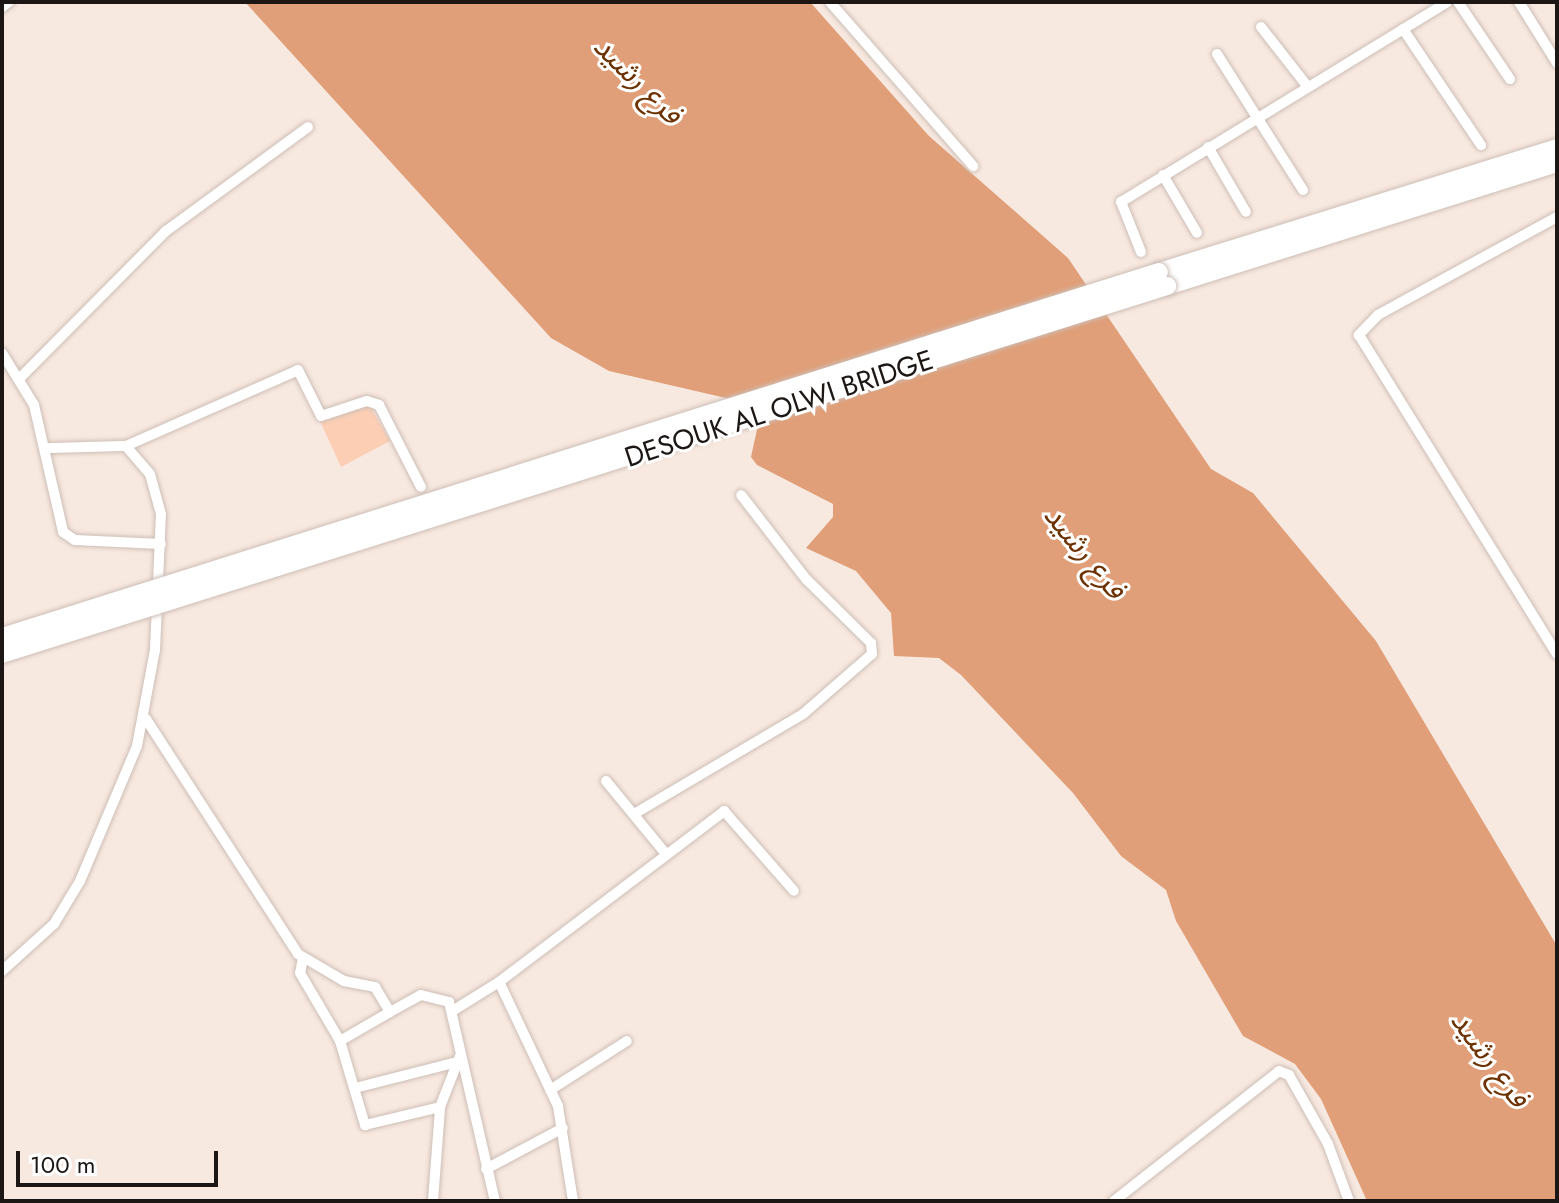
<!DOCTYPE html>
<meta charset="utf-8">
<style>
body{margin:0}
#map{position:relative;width:1559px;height:1203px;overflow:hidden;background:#f8e9e0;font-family:Jost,"Noto Sans Arabic",sans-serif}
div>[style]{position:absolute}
.green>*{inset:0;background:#fccfb5}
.water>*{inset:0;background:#e09f78}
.roads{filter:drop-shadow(0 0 2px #cdbeb6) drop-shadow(0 0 2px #cdbeb6)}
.minor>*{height:10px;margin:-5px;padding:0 5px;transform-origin:5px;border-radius:5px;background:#fff}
.trunk>*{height:18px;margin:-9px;padding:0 9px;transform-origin:9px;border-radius:9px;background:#fff}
.bridges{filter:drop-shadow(0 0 2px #cdbeb6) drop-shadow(0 0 2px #cdbeb6)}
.trunk-bridge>*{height:18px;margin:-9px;padding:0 9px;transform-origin:9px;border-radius:9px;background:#fff}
span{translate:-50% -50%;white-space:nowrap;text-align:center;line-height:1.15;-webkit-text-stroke:6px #fff;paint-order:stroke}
.street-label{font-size:28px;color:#1c1714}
.water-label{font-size:30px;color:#6c3201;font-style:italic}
.frame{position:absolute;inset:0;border:4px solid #1c1714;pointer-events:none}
.scale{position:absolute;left:16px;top:1151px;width:202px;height:36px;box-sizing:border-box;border:4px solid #1c1714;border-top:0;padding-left:10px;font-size:24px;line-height:28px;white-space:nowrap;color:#1c1714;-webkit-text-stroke:6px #fff;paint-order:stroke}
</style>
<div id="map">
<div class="green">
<i style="clip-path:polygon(368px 402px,390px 441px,341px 467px,320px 421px)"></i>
</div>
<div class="water">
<i style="clip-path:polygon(245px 2px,810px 2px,929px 136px,1068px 258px,1211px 469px,1253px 493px,1376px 641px,1557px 946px,1557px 1201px,1367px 1201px,1321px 1099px,1295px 1064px,1243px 1036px,1176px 921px,1166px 890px,1121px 856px,1073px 793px,961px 675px,939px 658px,894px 656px,891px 613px,856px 571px,806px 548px,833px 517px,833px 504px,757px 465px,751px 457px,758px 425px,739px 401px,609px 371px,551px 338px)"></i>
</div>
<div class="roads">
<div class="minor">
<i style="left:830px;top:2px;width:218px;rotate:48.9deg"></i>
<i style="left:1458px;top:2px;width:93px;rotate:56deg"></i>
<i style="left:1519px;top:2px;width:72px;rotate:58.1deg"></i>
<i style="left:2px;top:7px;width:9px;rotate:-36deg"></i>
<i style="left:1261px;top:27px;width:76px;rotate:51.9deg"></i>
<i style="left:1403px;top:29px;width:140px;rotate:56.1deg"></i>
<i style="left:1217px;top:54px;width:161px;rotate:57.7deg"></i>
<i style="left:1208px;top:147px;width:75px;rotate:59.7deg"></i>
<i style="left:1163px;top:175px;width:67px;rotate:59.6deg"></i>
<i style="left:1557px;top:217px;width:204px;rotate:151.3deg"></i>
<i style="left:1378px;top:315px;width:28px;rotate:134deg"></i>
<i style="left:1359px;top:335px;width:375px;rotate:58.2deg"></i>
<i style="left:1141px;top:252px;width:54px;rotate:-111.8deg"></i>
<i style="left:1121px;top:202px;width:382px;rotate:-31.5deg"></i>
<i style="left:2px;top:353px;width:61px;rotate:58.4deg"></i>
<i style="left:34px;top:405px;width:130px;rotate:77.1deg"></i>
<i style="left:63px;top:532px;width:14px;rotate:34deg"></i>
<i style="left:75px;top:540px;width:86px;rotate:2.7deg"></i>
<i style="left:21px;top:377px;width:206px;rotate:-45.2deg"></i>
<i style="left:166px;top:231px;width:176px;rotate:-36.2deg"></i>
<i style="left:126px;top:446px;width:188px;rotate:-23.8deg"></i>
<i style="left:298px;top:370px;width:51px;rotate:63.4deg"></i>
<i style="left:321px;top:416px;width:48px;rotate:-18.1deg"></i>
<i style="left:367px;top:401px;width:13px;rotate:18deg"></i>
<i style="left:379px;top:405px;width:92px;rotate:62.9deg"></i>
<i style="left:146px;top:719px;width:280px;rotate:57.1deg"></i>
<i style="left:298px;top:954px;width:53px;rotate:30.4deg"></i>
<i style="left:344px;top:981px;width:32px;rotate:11deg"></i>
<i style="left:375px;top:987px;width:29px;rotate:59deg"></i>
<i style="left:390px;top:1012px;width:35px;rotate:-29deg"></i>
<i style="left:421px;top:995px;width:29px;rotate:14deg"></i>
<i style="left:449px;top:1002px;width:204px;rotate:77deg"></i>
<i style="left:606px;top:781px;width:94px;rotate:50.6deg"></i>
<i style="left:634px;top:814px;width:196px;rotate:-30.6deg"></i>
<i style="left:803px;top:714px;width:91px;rotate:-41deg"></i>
<i style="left:872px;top:654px;width:11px;rotate:-95deg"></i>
<i style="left:871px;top:643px;width:91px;rotate:-135.4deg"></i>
<i style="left:806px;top:579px;width:106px;rotate:-127.7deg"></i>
<i style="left:303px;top:958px;width:15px;rotate:101deg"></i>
<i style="left:300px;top:973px;width:79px;rotate:59.5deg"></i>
<i style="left:340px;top:1041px;width:88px;rotate:73.4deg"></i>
<i style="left:365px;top:1125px;width:77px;rotate:-13.5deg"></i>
<i style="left:2px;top:971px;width:70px;rotate:-42.1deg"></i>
<i style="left:54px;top:924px;width:50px;rotate:-58.8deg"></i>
<i style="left:80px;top:881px;width:147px;rotate:-67.1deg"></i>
<i style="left:137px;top:746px;width:98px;rotate:-79.4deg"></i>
<i style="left:155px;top:650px;width:136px;rotate:-87.5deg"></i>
<i style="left:161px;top:514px;width:41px;rotate:-105.4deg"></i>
<i style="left:150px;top:474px;width:37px;rotate:-131deg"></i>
<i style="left:126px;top:446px;width:78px;rotate:178.5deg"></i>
<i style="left:454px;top:1010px;width:53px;rotate:-31.9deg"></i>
<i style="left:340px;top:1041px;width:58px;rotate:-30.1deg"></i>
<i style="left:355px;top:1088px;width:101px;rotate:-14.3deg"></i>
<i style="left:550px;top:1090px;width:91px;rotate:-32.5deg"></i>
<i style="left:486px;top:1169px;width:87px;rotate:-28deg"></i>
<i style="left:433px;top:1201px;width:94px;rotate:-85.7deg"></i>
<i style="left:440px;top:1107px;width:55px;rotate:-68.6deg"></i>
<i style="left:573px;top:1201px;width:96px;rotate:-99deg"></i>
<i style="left:558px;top:1106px;width:137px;rotate:-115.4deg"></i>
<i style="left:499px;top:982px;width:283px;rotate:-37.2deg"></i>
<i style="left:724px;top:811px;width:106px;rotate:48.8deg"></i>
<i style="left:1114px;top:1201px;width:210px;rotate:-38.2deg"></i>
<i style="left:1279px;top:1071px;width:11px;rotate:22deg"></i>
<i style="left:1289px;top:1075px;width:79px;rotate:60.5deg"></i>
<i style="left:1328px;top:1144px;width:61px;rotate:69.8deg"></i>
</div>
<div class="trunk">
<i style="left:1159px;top:272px;width:417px;rotate:-17.3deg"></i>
<i style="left:1167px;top:286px;width:409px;rotate:-17.5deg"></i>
</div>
</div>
<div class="bridges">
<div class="trunk-bridge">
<i style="left:2px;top:637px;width:1213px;rotate:-17.51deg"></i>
<i style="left:2px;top:654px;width:1222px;rotate:-17.53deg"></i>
</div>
</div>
<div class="street-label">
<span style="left:779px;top:409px;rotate:-18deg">DESOUK AL OLWI BRIDGE</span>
</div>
<div class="water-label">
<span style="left:638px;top:80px;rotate:45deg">فرع رشيد</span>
<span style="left:1085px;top:552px;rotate:51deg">فرع رشيد</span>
<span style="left:1490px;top:1059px;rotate:54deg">فرع رشيد</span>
</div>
<div class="frame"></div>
<div class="scale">100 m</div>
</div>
